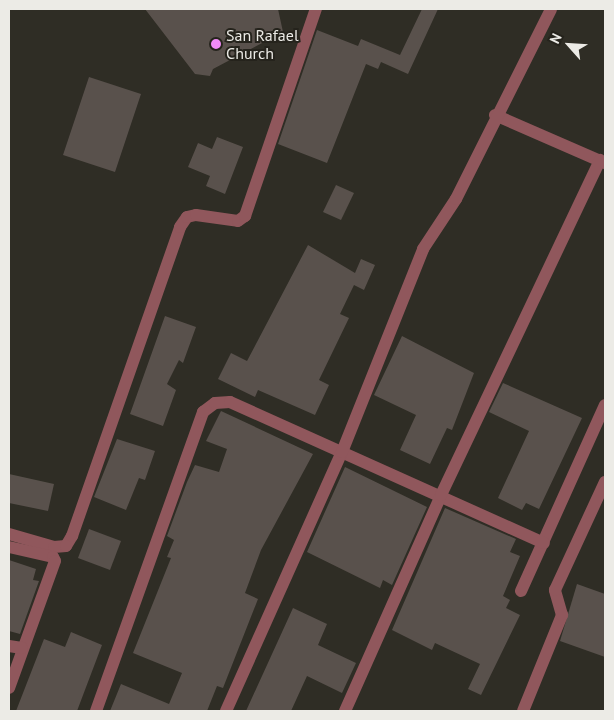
<!DOCTYPE html>
<style>
body{margin:0}
#map{position:relative;width:614px;height:720px;overflow:hidden;background:#2f2d25;font-family:"PT Sans",sans-serif}
div>[style]{position:absolute}
.building>*{inset:0;background:#59514c}
.minor>*{height:12px;margin:-6px;padding:0 6px;transform-origin:6px;border-radius:6px;background:#90575c}
.dots>*{width:14px;height:14px;translate:-50% -50%;box-sizing:border-box;border:2px solid #25231c;border-radius:50%}
span{translate:-50% -50%;white-space:nowrap;text-align:center;line-height:1.15;-webkit-text-stroke:4px #25231c;paint-order:stroke}
.poi-label{font-size:16px;color:#ecebe6}
.left{translate:0 -50%;text-align:left}
.frame{position:absolute;inset:0;border:10px solid #ecebe6;pointer-events:none}
.north{position:absolute;left:544px;top:20px;width:50px;height:50px;-webkit-text-stroke:4px #25231c;paint-order:stroke;rotate:296deg;font-size:14px;font-weight:700;line-height:20px;text-align:center;color:#ecebe6}
.north::after{content:'';display:block;margin:auto;width:18px;height:22px;background:#ecebe6;clip-path:polygon(50% 0,100% 100%,50% 72%,0 100%)}
</style>
<div id="map">
<div class="building">
<i style="clip-path:polygon(145px 9px,278px 9px,283px 32px,213px 69px,210px 76px,195px 74px)"></i>
<i style="clip-path:polygon(422px 9px,438px 9px,408px 74px,381px 62px,378px 69px,366px 64px,327px 163px,278px 144px,317px 30px,358px 46px,361px 39px,400px 55px)"></i>
<i style="clip-path:polygon(89px 77px,141px 94px,115px 172px,63px 155px)"></i>
<i style="clip-path:polygon(217px 137px,243px 147px,225px 194px,206px 186px,210px 176px,188px 167px,198px 143px,212px 149px)"></i>
<i style="clip-path:polygon(336px 185px,354px 193px,341px 220px,323px 212px)"></i>
<i style="clip-path:polygon(308px 245px,355px 273px,361px 259px,375px 265px,364px 290px,354px 285px,340px 314px,349px 318px,319px 380px,329px 385px,315px 415px,258px 390px,255px 397px,218px 379px,231px 353px,247px 361px)"></i>
<i style="clip-path:polygon(165px 316px,196px 327px,183px 363px,179px 360px,167px 384px,176px 390px,163px 426px,130px 414px)"></i>
<i style="clip-path:polygon(402px 336px,474px 373px,452px 430px,447px 428px,430px 464px,400px 450px,416px 415px,374px 395px)"></i>
<i style="clip-path:polygon(503px 383px,582px 418px,539px 509px,526px 503px,522px 510px,498px 498px,529px 431px,489px 412px)"></i>
<i style="clip-path:polygon(221px 411px,313px 454px,261px 550px,245px 593px,258px 599px,223px 688px,217px 686px,207px 711px,110px 711px,121px 684px,169px 704px,182px 673px,133px 653px,171px 558px,167px 557px,174px 540px,167px 536px,187px 482px,195px 465px,219px 472px,227px 449px,206px 441px)"></i>
<i style="clip-path:polygon(117px 439px,155px 451px,145px 480px,139px 478px,126px 510px,94px 497px)"></i>
<i style="clip-path:polygon(345px 467px,427px 507px,392px 585px,383px 580px,380px 588px,307px 552px)"></i>
<i style="clip-path:polygon(9px 474px,54px 484px,48px 511px,9px 503px)"></i>
<i style="clip-path:polygon(445px 508px,516px 539px,510px 552px,520px 556px,503px 596px,510px 600px,506px 608px,520px 615px,481px 695px,468px 689px,480px 664px,435px 643px,432px 650px,392px 630px)"></i>
<i style="clip-path:polygon(89px 529px,121px 541px,110px 570px,78px 558px)"></i>
<i style="clip-path:polygon(9px 560px,36px 569px,33px 580px,39px 581px,20px 634px,9px 631px)"></i>
<i style="clip-path:polygon(577px 584px,605px 594px,605px 657px,560px 641px)"></i>
<i style="clip-path:polygon(293px 608px,327px 624px,318px 645px,356px 663px,342px 693px,307px 676px,291px 711px,246px 711px)"></i>
<i style="clip-path:polygon(71px 632px,102px 645px,77px 711px,16px 711px,44px 639px,65px 647px)"></i>
</div>
<div class="minor">
<i style="left:495px;top:115px;width:120px;rotate:23.6deg"></i>
<i style="left:9px;top:534px;width:47px;rotate:16.1deg"></i>
<i style="left:54px;top:547px;width:12px;rotate:-5deg"></i>
<i style="left:66px;top:546px;width:12px;rotate:-59deg"></i>
<i style="left:72px;top:536px;width:327px;rotate:-70.7deg"></i>
<i style="left:180px;top:227px;width:12px;rotate:-55deg"></i>
<i style="left:187px;top:217px;width:9px;rotate:-13deg"></i>
<i style="left:196px;top:215px;width:42px;rotate:8.1deg"></i>
<i style="left:238px;top:221px;width:9px;rotate:-36deg"></i>
<i style="left:245px;top:216px;width:219px;rotate:-71.1deg"></i>
<i style="left:9px;top:547px;width:45px;rotate:12.8deg"></i>
<i style="left:53px;top:557px;width:4px;rotate:63deg"></i>
<i style="left:55px;top:561px;width:135px;rotate:109.9deg"></i>
<i style="left:521px;top:591px;width:204px;rotate:-65.7deg"></i>
<i style="left:9px;top:646px;width:13px;rotate:9deg"></i>
<i style="left:96px;top:711px;width:318px;rotate:-70.3deg"></i>
<i style="left:203px;top:412px;width:15px;rotate:-37deg"></i>
<i style="left:215px;top:403px;width:15px;rotate:-4deg"></i>
<i style="left:230px;top:402px;width:344px;rotate:24.2deg"></i>
<i style="left:226px;top:711px;width:284px;rotate:-65.9deg"></i>
<i style="left:342px;top:452px;width:219px;rotate:-68.2deg"></i>
<i style="left:423px;top:249px;width:60px;rotate:-56.6deg"></i>
<i style="left:456px;top:199px;width:212px;rotate:-63.4deg"></i>
<i style="left:345px;top:711px;width:236px;rotate:-66deg"></i>
<i style="left:441px;top:495px;width:371px;rotate:-64.6deg"></i>
<i style="left:523px;top:711px;width:104px;rotate:-67.9deg"></i>
<i style="left:562px;top:615px;width:26px;rotate:-106deg"></i>
<i style="left:555px;top:590px;width:119px;rotate:-65.2deg"></i>
</div>
<div class="dots">
<i style="left:216px;top:44px;background:#f08bf6"></i>
</div>
<div class="poi-label">
<span class="left" style="left:226px;top:44px">San Rafael<br>Church</span>
</div>
<div class="frame"></div>
<div class="north">N</div>
</div>
